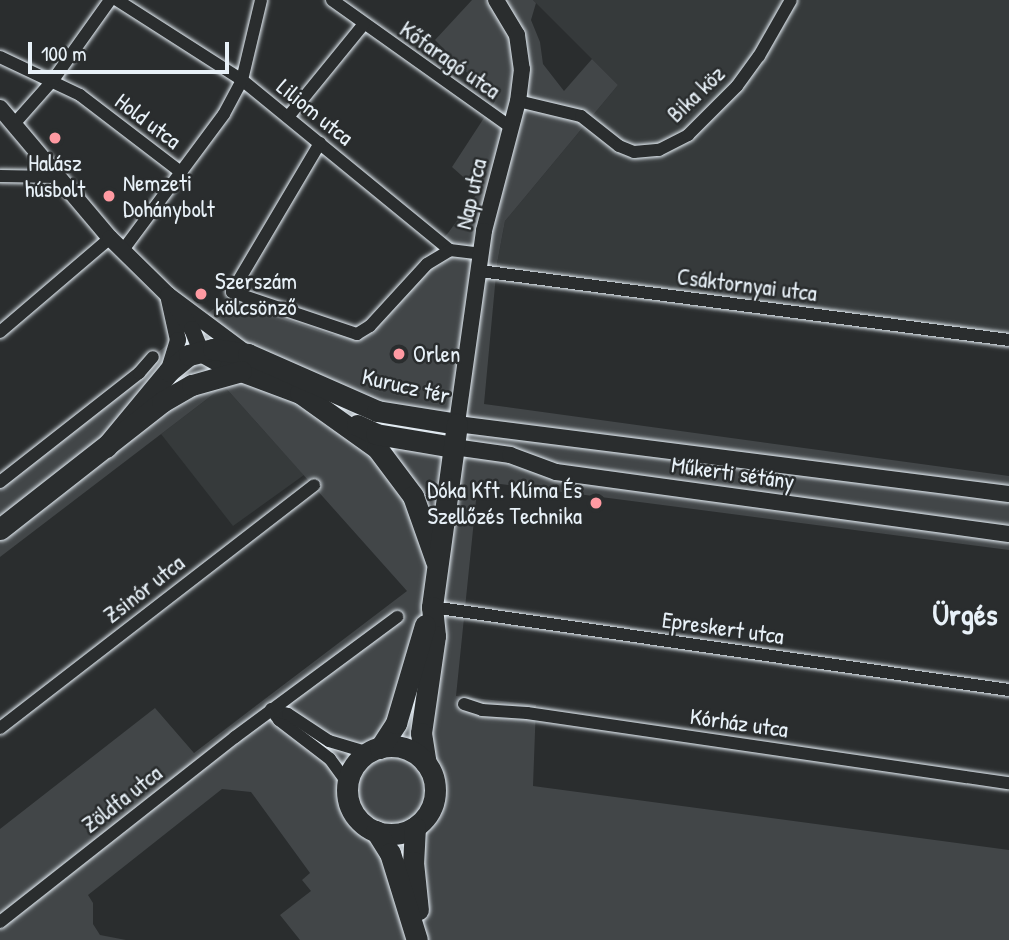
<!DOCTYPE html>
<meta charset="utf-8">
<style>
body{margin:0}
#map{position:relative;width:1009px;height:940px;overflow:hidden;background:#2a2d2e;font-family:"Patrick Hand",sans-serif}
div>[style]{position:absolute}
.built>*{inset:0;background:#363a3b}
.green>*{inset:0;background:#424648}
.roads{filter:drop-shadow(0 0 2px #e8f1f8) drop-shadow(0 0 2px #e8f1f8)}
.minor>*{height:12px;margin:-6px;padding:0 6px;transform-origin:6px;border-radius:6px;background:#2a2d2e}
.tertiary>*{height:16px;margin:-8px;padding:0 8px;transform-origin:8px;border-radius:8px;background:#2a2d2e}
.primary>*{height:21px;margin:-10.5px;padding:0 10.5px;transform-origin:10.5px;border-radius:10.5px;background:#2a2d2e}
.primary>.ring{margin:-10.5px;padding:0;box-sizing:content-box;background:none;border:21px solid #2a2d2e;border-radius:50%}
.dots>*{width:19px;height:19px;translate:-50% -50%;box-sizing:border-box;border:4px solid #2a2d2e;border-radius:50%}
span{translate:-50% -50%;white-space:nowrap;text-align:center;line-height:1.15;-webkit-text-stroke:5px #2a2d2e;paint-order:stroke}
.street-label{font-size:23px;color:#e8f1f8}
.poi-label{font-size:23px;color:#e8f1f8}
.left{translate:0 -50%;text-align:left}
.right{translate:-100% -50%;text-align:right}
.district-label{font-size:30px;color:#e8f1f8;font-weight:700}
.scale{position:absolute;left:28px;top:42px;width:201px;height:32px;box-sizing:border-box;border:4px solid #e8f1f8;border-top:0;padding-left:9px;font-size:21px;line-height:24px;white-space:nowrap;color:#e8f1f8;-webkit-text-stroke:5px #2a2d2e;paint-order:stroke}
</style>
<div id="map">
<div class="built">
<i style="clip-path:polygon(533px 0,1009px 0,1009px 339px,497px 264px,505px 221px,618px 85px)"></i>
<i style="clip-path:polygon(224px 386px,304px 475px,233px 526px,161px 434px)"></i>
</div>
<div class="green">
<i style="clip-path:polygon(472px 0,533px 0,536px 3px,531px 20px,540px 42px,543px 64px,564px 91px,592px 59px,618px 85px,505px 221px,497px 264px,484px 404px,1009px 476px,1009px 550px,478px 481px,456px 696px,536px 705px,533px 786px,1009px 850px,1009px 940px,300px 940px,280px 915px,311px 891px,302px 880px,310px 873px,251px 792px,222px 789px,88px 895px,93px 903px,93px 924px,100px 935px,126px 940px,0 940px,0 829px,155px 708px,194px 753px,407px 591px,224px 386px,0 557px,0 475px,216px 307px,232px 301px,332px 335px,359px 331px,448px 233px,479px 191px,452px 167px,495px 101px,435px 40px)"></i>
</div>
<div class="roads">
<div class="minor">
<i style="left:117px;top:0;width:148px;rotate:32.6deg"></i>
<i style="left:242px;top:80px;width:269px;rotate:39.3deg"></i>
<i style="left:450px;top:250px;width:32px;rotate:7deg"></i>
<i style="left:332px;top:0;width:221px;rotate:35.4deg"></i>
<i style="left:0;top:57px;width:89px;rotate:25.4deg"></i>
<i style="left:80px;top:95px;width:128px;rotate:37.4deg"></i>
<i style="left:518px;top:101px;width:65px;rotate:13.4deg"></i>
<i style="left:581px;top:116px;width:48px;rotate:38.3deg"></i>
<i style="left:619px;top:146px;width:16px;rotate:22deg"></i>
<i style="left:634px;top:152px;width:25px;rotate:-5deg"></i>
<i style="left:659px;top:150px;width:33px;rotate:-27deg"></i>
<i style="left:688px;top:135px;width:69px;rotate:-45deg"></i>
<i style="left:737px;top:86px;width:37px;rotate:-54deg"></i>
<i style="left:759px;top:56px;width:64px;rotate:-60.3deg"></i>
<i style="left:288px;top:117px;width:119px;rotate:-50.8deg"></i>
<i style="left:14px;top:124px;width:59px;rotate:-48.4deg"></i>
<i style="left:53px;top:80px;width:98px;rotate:-54.5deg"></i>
<i style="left:320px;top:143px;width:173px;rotate:120.6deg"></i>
<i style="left:232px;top:292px;width:132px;rotate:18.6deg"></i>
<i style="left:357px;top:334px;width:15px;rotate:-32deg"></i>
<i style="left:370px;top:326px;width:84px;rotate:-47.4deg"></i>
<i style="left:427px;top:264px;width:27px;rotate:-31deg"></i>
<i style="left:0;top:176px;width:56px;rotate:1deg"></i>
<i style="left:123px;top:250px;width:169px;rotate:-53.4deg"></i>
<i style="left:224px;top:114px;width:38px;rotate:-62deg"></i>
<i style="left:242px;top:80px;width:82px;rotate:-76.6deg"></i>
<i style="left:480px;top:271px;width:533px;rotate:7.43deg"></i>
<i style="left:0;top:332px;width:145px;rotate:-40.5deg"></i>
<i style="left:0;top:482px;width:177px;rotate:-38.1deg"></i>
<i style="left:139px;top:373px;width:21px;rotate:-49deg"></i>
<i style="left:432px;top:607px;width:583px;rotate:8.19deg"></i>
<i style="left:464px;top:704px;width:19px;rotate:18deg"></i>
<i style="left:482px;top:710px;width:45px;rotate:3.8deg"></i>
<i style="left:527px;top:713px;width:487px;rotate:8.3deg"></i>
<i style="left:271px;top:709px;width:14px;rotate:54deg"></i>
<i style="left:279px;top:720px;width:64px;rotate:37.4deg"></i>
<i style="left:330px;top:759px;width:31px;rotate:54deg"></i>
<i style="left:272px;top:710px;width:16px;rotate:14deg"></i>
<i style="left:288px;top:714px;width:49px;rotate:33.4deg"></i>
<i style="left:329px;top:741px;width:42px;rotate:16.7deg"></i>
<i style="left:0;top:728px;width:397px;rotate:-37.7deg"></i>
<i style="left:0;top:922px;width:299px;rotate:-38.2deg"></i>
<i style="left:235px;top:737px;width:202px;rotate:-36.5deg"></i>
</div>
<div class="tertiary">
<i style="left:496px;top:0;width:41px;rotate:59deg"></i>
<i style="left:517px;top:35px;width:34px;rotate:82deg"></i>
<i style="left:522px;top:69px;width:32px;rotate:97deg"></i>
<i style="left:518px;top:101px;width:134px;rotate:104.7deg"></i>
<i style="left:484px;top:231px;width:195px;rotate:98deg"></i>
<i style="left:457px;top:424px;width:556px;rotate:7.23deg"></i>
<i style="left:0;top:108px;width:170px;rotate:49.8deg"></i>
<i style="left:110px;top:238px;width:81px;rotate:44.5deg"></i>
<i style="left:168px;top:295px;width:97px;rotate:36.6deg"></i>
<i style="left:168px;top:295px;width:46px;rotate:77.5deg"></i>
<i style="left:178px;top:340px;width:31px;rotate:107deg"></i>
<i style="left:175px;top:305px;width:29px;rotate:55deg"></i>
<i style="left:192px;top:329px;width:24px;rotate:68deg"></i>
<i style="left:454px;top:447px;width:57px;rotate:8.1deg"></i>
<i style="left:510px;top:455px;width:49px;rotate:20.3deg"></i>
<i style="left:556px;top:472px;width:457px;rotate:7.8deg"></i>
</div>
<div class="primary">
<i style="left:201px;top:351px;width:33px;rotate:29deg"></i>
<i style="left:230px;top:367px;width:75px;rotate:20.4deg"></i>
<i style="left:300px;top:393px;width:95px;rotate:35.5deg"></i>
<i style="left:377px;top:448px;width:60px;rotate:53.1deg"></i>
<i style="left:413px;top:496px;width:69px;rotate:70.5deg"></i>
<i style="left:357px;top:425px;width:21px;rotate:25deg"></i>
<i style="left:376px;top:434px;width:79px;rotate:9.5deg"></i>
<i style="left:106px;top:447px;width:99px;rotate:-50.3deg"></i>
<i style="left:169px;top:371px;width:26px;rotate:-39deg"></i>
<i style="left:189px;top:355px;width:25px;rotate:-14deg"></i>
<i style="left:213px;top:349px;width:35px;rotate:8deg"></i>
<i style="left:248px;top:354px;width:141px;rotate:23.8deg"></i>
<i style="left:377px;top:411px;width:81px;rotate:9.2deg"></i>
<i style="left:457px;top:424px;width:185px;rotate:97.8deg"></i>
<i style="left:432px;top:607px;width:29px;rotate:84deg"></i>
<i style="left:435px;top:636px;width:98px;rotate:98.2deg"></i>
<i style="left:421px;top:733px;width:30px;rotate:81deg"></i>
<i style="left:0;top:529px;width:206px;rotate:-38.1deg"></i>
<i style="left:162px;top:402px;width:34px;rotate:-30deg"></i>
<i style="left:192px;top:385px;width:51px;rotate:-15.9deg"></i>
<i class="ring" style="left:347px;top:746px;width:67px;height:67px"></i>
<i style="left:380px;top:748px;width:30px;rotate:-57deg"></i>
<i style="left:396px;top:723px;width:102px;rotate:-73.5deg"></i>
<i style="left:415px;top:827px;width:35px;rotate:93deg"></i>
<i style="left:413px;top:862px;width:48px;rotate:84.1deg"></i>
<i style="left:376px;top:831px;width:26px;rotate:58deg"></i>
<i style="left:390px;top:853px;width:91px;rotate:72.8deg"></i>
</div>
</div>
<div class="dots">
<i style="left:55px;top:138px;background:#ff9aa2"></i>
<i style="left:109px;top:196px;background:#ff9aa2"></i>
<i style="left:201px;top:294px;background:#ff9aa2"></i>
<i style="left:399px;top:354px;background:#ff9aa2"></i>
<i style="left:596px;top:503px;background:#ff9aa2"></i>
</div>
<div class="street-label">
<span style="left:450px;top:60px;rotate:35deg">Kőfaragó utca</span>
<span style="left:696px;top:94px;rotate:-44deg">Bika köz</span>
<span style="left:315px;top:112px;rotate:39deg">Liliom utca</span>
<span style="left:148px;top:121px;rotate:37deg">Hold utca</span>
<span style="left:471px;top:194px;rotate:-77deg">Nap utca</span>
<span style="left:747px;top:285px;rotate:7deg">Csáktornyai utca</span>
<span style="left:406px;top:386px;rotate:13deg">Kurucz tér</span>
<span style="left:733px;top:473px;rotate:8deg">Műkerti sétány</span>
<span style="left:144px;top:589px;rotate:-38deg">Zsinór utca</span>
<span style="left:723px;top:628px;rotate:8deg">Epreskert utca</span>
<span style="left:739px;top:723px;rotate:8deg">Kórház utca</span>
<span style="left:122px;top:799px;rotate:-38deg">Zöldfa utca</span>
</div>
<div class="poi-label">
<span style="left:55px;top:176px">Halász<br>húsbolt</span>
<span class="left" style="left:123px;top:196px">Nemzeti<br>Dohánybolt</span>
<span class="left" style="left:215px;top:294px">Szerszám<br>kölcsönző</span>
<span class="left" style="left:413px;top:354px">Orlen</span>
<span class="right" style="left:582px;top:503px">Dóka Kft. Klíma És<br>Szellőzés Technika</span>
</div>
<div class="district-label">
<span style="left:965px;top:614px">Ürgés</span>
</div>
<div class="scale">100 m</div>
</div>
